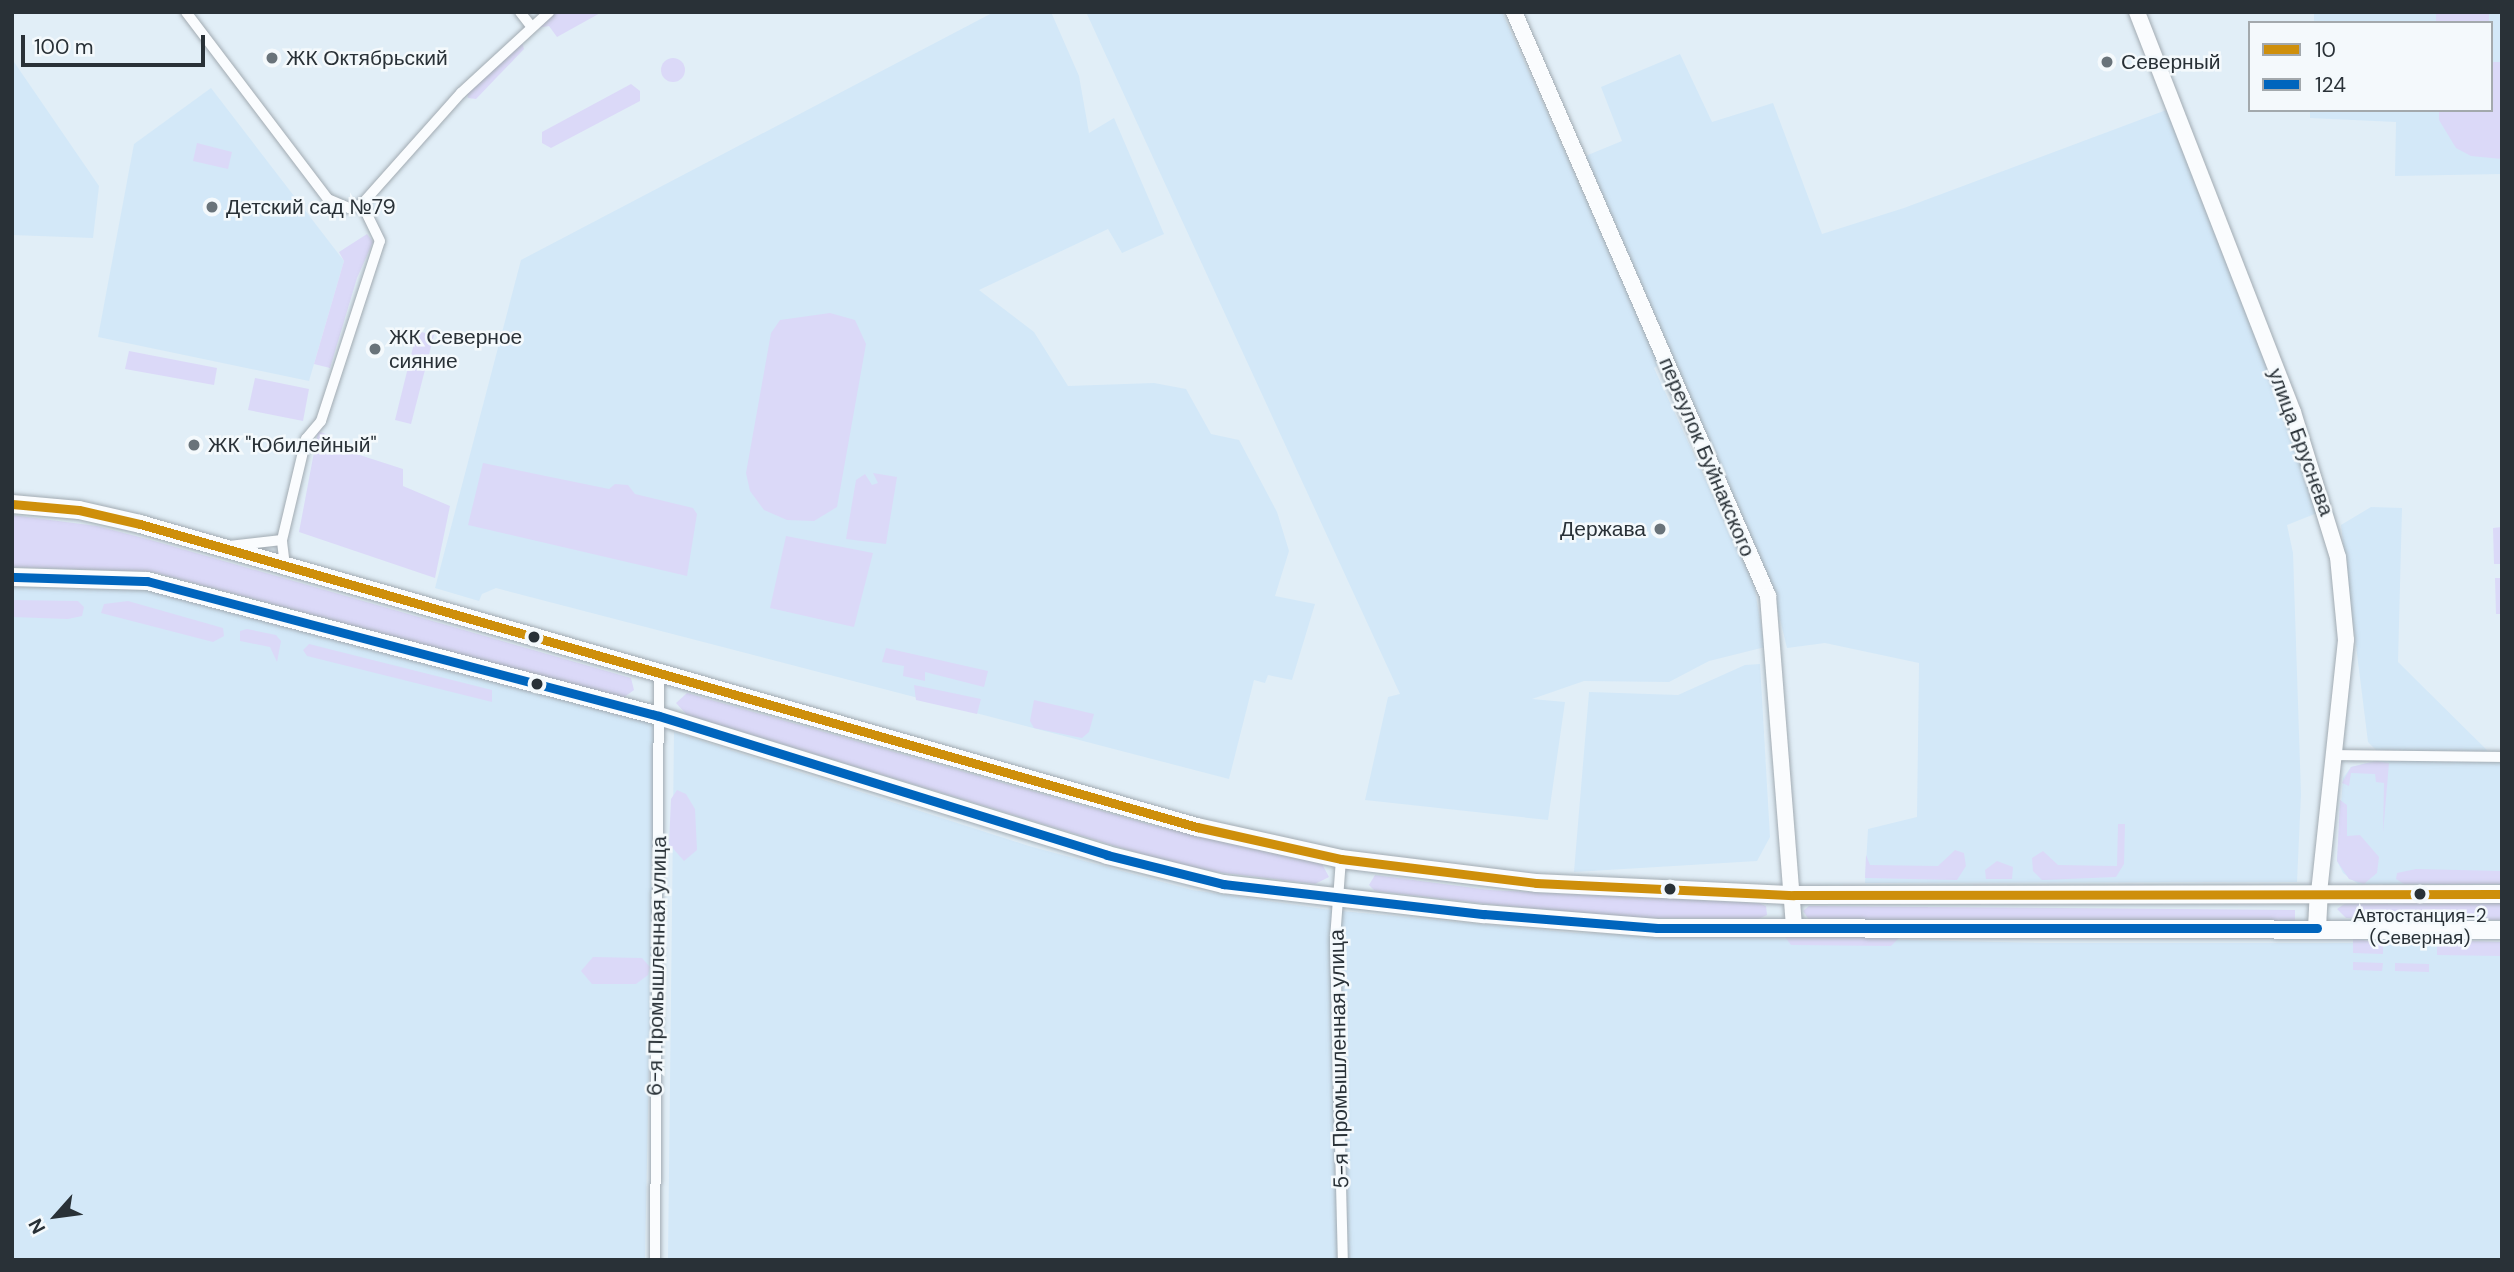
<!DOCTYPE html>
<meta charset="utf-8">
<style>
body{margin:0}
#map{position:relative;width:2514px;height:1272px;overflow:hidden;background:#e1eef7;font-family:"DM Sans",sans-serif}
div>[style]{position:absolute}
.built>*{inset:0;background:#d3e8f8}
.green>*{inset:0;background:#dbd9f8}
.round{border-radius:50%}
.roads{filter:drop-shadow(0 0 2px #a2abb2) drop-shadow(0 0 2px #a2abb2)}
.street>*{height:10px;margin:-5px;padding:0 5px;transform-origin:5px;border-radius:5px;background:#fafcfe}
.secondary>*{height:16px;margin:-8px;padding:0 8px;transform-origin:8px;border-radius:8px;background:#fafcfe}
.primary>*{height:18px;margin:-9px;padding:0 9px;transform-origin:9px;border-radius:9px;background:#fafcfe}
.bus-1>*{height:9px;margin:-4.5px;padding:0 4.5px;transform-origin:4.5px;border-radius:4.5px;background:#ce8f0b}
.bus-2>*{height:9px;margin:-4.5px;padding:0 4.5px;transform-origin:4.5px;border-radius:4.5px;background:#0065bd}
.dots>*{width:19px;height:19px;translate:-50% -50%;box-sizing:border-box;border:4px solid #f4f9fc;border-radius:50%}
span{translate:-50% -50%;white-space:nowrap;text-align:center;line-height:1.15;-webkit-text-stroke:5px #f4f9fc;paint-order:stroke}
.bus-label{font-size:19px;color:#293137}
.poi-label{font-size:21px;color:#293137}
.left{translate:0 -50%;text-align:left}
.right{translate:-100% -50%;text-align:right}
.street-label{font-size:21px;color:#293137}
.frame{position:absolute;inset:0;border:14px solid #293137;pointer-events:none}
.legend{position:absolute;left:2248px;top:21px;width:245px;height:91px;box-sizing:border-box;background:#f4f9fc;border:2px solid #a3a9ad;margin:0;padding:9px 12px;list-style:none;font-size:21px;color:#293137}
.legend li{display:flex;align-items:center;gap:14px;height:35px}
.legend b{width:35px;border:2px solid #a3a9ad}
.north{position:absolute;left:21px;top:1181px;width:70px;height:70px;-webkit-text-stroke:5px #f4f9fc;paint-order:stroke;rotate:242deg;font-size:19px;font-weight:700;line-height:28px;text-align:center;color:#293137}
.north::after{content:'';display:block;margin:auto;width:24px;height:32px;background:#293137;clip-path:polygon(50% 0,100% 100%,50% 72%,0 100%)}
.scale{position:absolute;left:21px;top:35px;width:184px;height:32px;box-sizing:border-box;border:4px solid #293137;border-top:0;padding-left:9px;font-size:21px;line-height:24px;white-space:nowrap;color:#293137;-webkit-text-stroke:5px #f4f9fc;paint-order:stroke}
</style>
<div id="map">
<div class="built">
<i style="clip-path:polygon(994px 12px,1051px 12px,1079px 76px,1089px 133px,1114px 118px,1164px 234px,1122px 253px,1108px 229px,979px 290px,1034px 332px,1068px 386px,1154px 383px,1186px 389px,1211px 434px,1239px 440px,1277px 512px,1289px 551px,1275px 596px,1315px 604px,1292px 680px,1268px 675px,1265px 683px,1254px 680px,1229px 779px,496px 588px,482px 594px,479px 601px,435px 588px,521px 260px)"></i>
<i style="clip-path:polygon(1086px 12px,1502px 12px,1660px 364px,1654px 368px,1754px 585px,1765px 647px,1709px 661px,1669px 682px,1584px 681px,1532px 699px,1565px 702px,1548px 820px,1365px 800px,1388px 697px,1400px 694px)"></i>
<i style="clip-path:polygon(2314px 12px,2502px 12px,2502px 174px,2395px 176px,2396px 122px,2310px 118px,2310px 110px,2491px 110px,2491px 23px,2314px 23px)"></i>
<i style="clip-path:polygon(1680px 54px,1712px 122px,1773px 103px,1822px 234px,1904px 208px,2169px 109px,2322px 511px,2287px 525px,2293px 553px,2301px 794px,2297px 882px,1865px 883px,1868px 829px,1917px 817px,1919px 663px,1825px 643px,1787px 648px,1772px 587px,1583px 157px,1622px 141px,1601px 87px)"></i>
<i style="clip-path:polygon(12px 59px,99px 186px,93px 238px,12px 235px)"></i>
<i style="clip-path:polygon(211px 88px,344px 261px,309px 381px,98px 337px,134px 144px)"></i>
<i style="clip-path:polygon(2371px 507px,2402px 508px,2398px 662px,2502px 765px,2502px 885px,2358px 884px,2343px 873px,2337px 861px,2343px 778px,2351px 767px,2375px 761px,2377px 751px,2368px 742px,2341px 525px)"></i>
<i style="clip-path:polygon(12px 585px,145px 586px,656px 721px,645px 1260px,12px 1260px)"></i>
<i style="clip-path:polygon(1760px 664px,1770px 837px,1757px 861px,1574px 872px,1589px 692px,1678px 695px,1745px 665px)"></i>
<i style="clip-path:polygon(674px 732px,1029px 846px,1192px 890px,1331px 910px,1575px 933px,2043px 943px,2502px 943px,2502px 1260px,668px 1260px)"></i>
</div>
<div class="green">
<i style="clip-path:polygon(553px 12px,602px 12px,557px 37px,549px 26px,536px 28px)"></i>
<i style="clip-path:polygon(2436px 12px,2489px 12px,2489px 23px,2436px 23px)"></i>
<i style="clip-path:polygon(521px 39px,524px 49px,476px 99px,468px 98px,467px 93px)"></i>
<i class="round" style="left:661px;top:58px;width:24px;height:24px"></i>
<i style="clip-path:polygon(2491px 62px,2502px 62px,2502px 159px,2471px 156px,2456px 148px,2439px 120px,2439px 110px,2491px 110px)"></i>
<i style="clip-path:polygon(631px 84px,640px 91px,640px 101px,551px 148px,542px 143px,542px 132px)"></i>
<i style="clip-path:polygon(197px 143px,232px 152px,228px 169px,193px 161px)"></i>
<i style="clip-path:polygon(367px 234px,373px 242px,357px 278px,330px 368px,314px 364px,344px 261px,339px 252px)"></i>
<i style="clip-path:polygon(830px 313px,855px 320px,866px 344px,837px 507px,814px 521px,787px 520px,764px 510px,750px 491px,746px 473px,771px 333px,780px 320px)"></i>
<i style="clip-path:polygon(417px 331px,434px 335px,411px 424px,395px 420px)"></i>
<i style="clip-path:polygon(129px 351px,217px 368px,214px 385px,125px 369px)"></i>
<i style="clip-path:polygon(255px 378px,309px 389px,303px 421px,248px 410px)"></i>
<i style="clip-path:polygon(318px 431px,331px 436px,341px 449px,403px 469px,403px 486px,450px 506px,435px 578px,299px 532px)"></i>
<i style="clip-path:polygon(483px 463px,609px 489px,615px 484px,628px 485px,635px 494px,693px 508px,697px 514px,687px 576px,468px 525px)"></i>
<i style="clip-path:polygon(873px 473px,897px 477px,886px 544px,846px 539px,856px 480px,865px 474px,872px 485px,878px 483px)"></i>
<i style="clip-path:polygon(12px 515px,97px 526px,151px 540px,631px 678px,634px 690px,623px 698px,153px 572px,12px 567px)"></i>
<i style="clip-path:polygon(2502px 527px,2502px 564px,2494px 564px,2493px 528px)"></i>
<i style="clip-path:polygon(786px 536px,873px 553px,854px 627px,770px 608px)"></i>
<i style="clip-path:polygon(2495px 578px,2502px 578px,2502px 614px,2496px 614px)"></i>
<i style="clip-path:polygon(12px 600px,78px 601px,84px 607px,82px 616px,68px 619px,12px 617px)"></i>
<i style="clip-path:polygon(128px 601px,223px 628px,224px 636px,213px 642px,101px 613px,104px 604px)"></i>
<i style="clip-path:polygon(247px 629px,276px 635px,281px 641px,277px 662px,270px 647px,240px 641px,240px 631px)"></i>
<i style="clip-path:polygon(309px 644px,492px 690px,492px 702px,307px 656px,303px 650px)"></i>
<i style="clip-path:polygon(886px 648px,988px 671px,984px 687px,925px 672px,925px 681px,903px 676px,904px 666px,882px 662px)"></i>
<i style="clip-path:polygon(914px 685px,981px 699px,977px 714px,916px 700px)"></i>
<i style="clip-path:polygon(687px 693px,1151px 825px,1322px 864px,1329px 877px,1315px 884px,1215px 872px,1151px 857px,687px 715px,676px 703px)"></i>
<i style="clip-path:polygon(1034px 700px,1094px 714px,1089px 732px,1082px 738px,1034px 728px,1030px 721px)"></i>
<i style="clip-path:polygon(2376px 761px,2389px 763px,2383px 833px,2384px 783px,2376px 782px,2375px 774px,2351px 773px,2349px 786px,2342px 783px,2351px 767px)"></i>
<i style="clip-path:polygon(677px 790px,686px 794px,695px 809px,697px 850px,684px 861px,669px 844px,671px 799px)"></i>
<i style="clip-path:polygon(2340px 800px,2347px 805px,2347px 836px,2360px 835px,2379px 857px,2377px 873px,2364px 884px,2349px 879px,2337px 861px)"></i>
<i style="clip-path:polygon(2118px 824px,2125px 824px,2124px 864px,2116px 877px,2042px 880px,2033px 871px,2032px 858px,2043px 851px,2058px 865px,2117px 866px)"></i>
<i style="clip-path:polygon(1955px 850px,1964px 853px,1966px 866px,1957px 880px,1865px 878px,1866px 855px,1870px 865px,1938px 866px)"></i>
<i style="clip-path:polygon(1997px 861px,2013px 867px,2012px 879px,1986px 879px,1985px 870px)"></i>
<i style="clip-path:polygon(2416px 869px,2502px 871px,2502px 884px,2404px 884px,2396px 879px,2397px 873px)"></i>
<i style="clip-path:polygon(1375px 875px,1490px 890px,1759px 903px,1766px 906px,1767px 915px,1758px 919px,1637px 918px,1487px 904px,1375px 891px,1369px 885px)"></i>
<i style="clip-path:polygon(2347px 902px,2502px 903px,2502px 920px,2346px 918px,2337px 909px)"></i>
<i style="clip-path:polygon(1809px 906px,2295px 910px,2295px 925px,1809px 920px,1803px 911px)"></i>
<i style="clip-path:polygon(1783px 934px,1903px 934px,1891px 946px,1791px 945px)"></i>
<i style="clip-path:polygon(2353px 938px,2383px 944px,2383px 954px,2353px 953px)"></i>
<i style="clip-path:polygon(2465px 941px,2502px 942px,2502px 956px,2437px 955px,2437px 946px)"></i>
<i style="clip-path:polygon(593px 957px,642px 958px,650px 967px,648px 975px,636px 984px,592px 984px,581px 971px)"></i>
<i style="clip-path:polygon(2353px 962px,2383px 963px,2382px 971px,2353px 970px)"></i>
<i style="clip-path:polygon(2395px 963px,2429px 964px,2429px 972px,2395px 971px)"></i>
</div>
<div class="roads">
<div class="street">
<i style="left:186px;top:12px;width:235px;rotate:52.8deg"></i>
<i style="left:328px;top:199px;width:23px;rotate:23deg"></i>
<i style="left:349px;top:208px;width:14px;rotate:-17deg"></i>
<i style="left:362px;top:204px;width:149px;rotate:-48.3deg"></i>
<i style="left:461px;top:93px;width:120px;rotate:-42.6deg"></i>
<i style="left:520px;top:12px;width:18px;rotate:52deg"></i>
<i style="left:229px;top:546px;width:53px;rotate:-6.5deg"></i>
<i style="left:285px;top:566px;width:26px;rotate:-97deg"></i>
<i style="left:282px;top:540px;width:104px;rotate:-76.6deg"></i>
<i style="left:306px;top:439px;width:23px;rotate:-50deg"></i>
<i style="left:321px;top:421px;width:189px;rotate:-71.9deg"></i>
<i style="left:380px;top:241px;width:41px;rotate:-115.9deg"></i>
<i style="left:2334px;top:755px;width:168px;rotate:0.7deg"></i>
<i style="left:1341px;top:859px;width:80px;rotate:94.3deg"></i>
<i style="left:1335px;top:939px;width:321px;rotate:88.6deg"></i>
<i style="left:655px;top:1260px;width:587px;rotate:-89.61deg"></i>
</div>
<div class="secondary">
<i style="left:1514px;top:12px;width:637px;rotate:66.49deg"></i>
<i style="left:1768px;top:596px;width:333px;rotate:85.5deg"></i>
<i style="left:2137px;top:12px;width:429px;rotate:68.7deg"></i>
<i style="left:2293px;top:412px;width:152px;rotate:72.8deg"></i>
<i style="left:2338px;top:557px;width:83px;rotate:84.5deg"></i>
<i style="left:2346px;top:640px;width:254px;rotate:96.1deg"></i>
</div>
<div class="primary">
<i style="left:12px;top:504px;width:67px;rotate:5.1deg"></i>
<i style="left:79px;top:510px;width:63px;rotate:12.9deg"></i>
<i style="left:140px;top:524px;width:1100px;rotate:16deg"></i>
<i style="left:1197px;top:827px;width:148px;rotate:12.5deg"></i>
<i style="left:1341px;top:859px;width:196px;rotate:7deg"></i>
<i style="left:1536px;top:883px;width:258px;rotate:2.7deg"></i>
<i style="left:1794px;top:895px;width:708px;rotate:-0.08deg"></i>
<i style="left:12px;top:577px;width:135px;rotate:1.7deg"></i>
<i style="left:147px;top:581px;width:529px;rotate:14.77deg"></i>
<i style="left:659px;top:716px;width:469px;rotate:17.2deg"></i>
<i style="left:1107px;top:855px;width:120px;rotate:14deg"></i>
<i style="left:1223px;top:884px;width:263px;rotate:6.6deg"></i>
<i style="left:1484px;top:914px;width:174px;rotate:4.6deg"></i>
<i style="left:1657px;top:928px;width:845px;rotate:0.14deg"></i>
<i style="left:2317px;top:928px;width:35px;rotate:-87deg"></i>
</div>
</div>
<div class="bus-1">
<i style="left:12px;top:504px;width:67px;rotate:5.1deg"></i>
<i style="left:79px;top:510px;width:63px;rotate:12.9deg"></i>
<i style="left:140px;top:524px;width:1100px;rotate:16deg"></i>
<i style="left:1197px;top:827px;width:148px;rotate:12.5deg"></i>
<i style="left:1341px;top:859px;width:196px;rotate:7deg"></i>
<i style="left:1536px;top:883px;width:258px;rotate:2.7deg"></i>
<i style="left:1794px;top:895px;width:708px;rotate:-0.08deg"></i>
</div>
<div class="bus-2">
<i style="left:12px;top:577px;width:135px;rotate:1.7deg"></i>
<i style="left:147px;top:581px;width:529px;rotate:14.77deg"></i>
<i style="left:659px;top:716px;width:469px;rotate:17.2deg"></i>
<i style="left:1107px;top:855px;width:120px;rotate:14deg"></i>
<i style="left:1223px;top:884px;width:263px;rotate:6.6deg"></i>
<i style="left:1484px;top:914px;width:174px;rotate:4.6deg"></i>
<i style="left:1657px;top:928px;width:660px"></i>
</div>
<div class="dots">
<i style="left:272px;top:58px;background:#69737a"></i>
<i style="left:2107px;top:62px;background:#69737a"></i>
<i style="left:212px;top:207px;background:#69737a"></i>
<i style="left:375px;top:349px;background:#69737a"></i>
<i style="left:194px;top:445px;background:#69737a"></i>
<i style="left:1660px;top:529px;background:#69737a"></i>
<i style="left:534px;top:637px;background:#293137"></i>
<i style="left:537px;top:684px;background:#293137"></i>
<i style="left:1670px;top:889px;background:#293137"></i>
<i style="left:2420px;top:894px;background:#293137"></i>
</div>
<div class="bus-label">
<span style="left:2420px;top:927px">Автостанция-2<br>(Северная)</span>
</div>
<div class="poi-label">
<span class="left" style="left:286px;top:58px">ЖК Октябрьский</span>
<span class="left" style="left:2121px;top:62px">Северный</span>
<span class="left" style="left:226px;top:207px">Детский сад №79</span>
<span class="left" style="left:389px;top:349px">ЖК Северное<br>сияние</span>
<span class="left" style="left:208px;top:445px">ЖК "Юбилейный"</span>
<span class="right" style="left:1646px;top:529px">Держава</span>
</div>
<div class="street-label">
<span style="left:2301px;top:442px;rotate:70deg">улица Бруснева</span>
<span style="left:1707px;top:457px;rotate:67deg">переулок Буйнакского</span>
<span style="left:657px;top:966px;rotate:-89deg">6-я Промышленная улица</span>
<span style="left:1339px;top:1059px;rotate:-91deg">5-я Промышленная улица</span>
</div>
<div class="frame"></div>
<ul class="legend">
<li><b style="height:9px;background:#ce8f0b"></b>10</li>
<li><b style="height:9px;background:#0065bd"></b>124</li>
</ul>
<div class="north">N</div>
<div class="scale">100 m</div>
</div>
